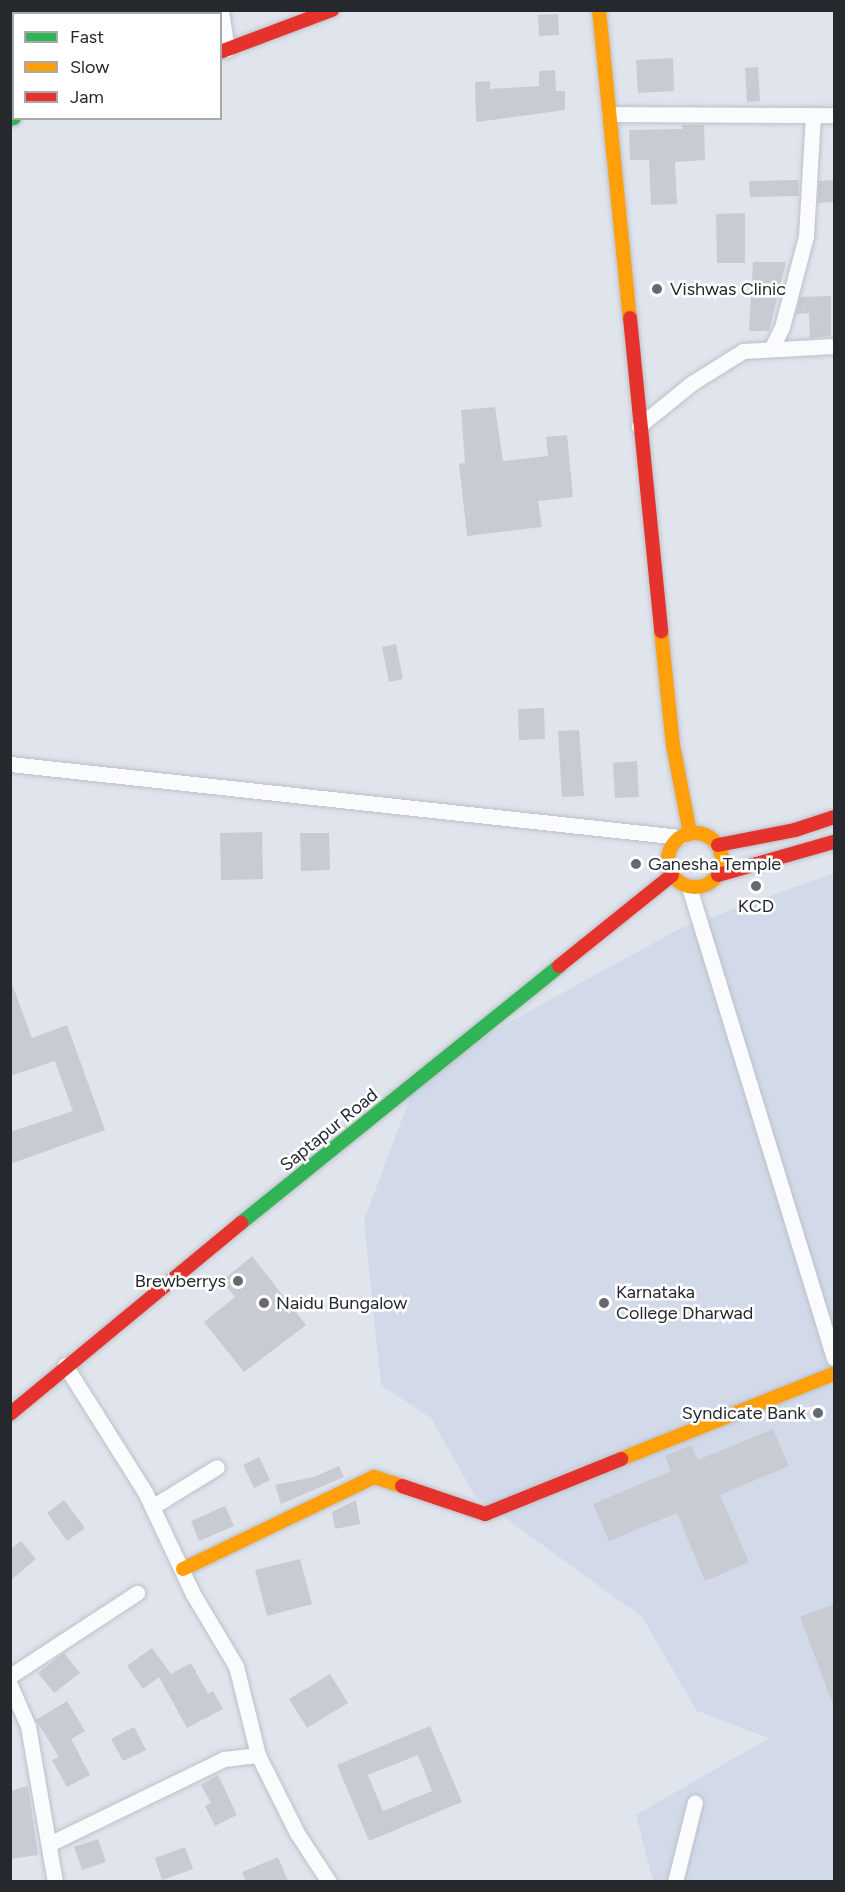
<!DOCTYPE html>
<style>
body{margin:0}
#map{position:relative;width:845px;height:1892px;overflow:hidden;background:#e0e4ec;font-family:Figtree,sans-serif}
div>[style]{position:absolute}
.built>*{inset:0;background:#d2daea}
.building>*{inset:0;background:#c8cbd2}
.roads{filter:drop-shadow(0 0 2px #bcc0c7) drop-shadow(0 0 2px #bcc0c7)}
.street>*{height:15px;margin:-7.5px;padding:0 7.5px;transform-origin:7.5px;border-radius:7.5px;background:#fafbfc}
.fast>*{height:14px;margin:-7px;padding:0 7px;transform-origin:7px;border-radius:7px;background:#30b455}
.slow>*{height:14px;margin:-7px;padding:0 7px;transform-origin:7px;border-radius:7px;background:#ff9f0a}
.slow>.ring{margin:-7px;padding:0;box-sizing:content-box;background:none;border:14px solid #ff9f0a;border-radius:50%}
.jam>*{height:14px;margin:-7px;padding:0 7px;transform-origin:7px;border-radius:7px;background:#e5322d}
.dots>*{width:16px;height:16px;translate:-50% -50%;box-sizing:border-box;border:3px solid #fff;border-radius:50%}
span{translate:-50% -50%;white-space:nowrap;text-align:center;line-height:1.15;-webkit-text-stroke:5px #fff;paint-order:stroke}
.poi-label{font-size:18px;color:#25292e}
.left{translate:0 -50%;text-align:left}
.right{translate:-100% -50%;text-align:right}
.street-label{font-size:18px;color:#25292e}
.frame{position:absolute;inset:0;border:12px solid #25292e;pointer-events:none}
.legend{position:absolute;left:12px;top:12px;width:210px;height:108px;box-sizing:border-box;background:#fff;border:2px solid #a8a9ab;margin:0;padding:8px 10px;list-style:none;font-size:18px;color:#25292e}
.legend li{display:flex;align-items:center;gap:12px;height:30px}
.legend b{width:30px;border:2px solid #a8a9ab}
</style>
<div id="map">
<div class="built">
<i style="clip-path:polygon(834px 873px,834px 1881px,653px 1881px,636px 1815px,769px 1738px,697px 1711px,642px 1617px,475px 1496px,431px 1418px,381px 1385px,364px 1220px,420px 1071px,681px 928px)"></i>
</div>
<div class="building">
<i style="clip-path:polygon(558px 14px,559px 35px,539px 36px,538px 15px)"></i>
<i style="clip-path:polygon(673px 58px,674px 91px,638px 93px,636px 60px)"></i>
<i style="clip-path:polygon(758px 67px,760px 101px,747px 102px,745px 68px)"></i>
<i style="clip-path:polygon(555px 70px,556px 91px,565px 91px,565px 110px,476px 122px,475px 82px,490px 81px,490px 89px,539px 86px,539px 71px)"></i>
<i style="clip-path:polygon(682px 125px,704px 125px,705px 160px,675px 162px,677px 204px,651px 205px,649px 160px,630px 160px,629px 130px,682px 129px)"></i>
<i style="clip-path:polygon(798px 180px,799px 196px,750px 197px,749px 181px)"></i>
<i style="clip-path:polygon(834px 180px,834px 202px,818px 203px,819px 181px)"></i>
<i style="clip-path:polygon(745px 213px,745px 263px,717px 263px,716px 214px)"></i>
<i style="clip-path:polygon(753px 262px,786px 262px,769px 331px,749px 331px)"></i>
<i style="clip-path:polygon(831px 296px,831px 336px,810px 338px,809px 313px,796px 314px,800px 297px)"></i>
<i style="clip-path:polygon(495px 407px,503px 461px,548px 456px,546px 437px,567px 435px,573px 497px,538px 501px,542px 527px,467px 536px,459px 464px,465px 463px,461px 410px)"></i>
<i style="clip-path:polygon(396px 644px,403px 679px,389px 682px,382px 647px)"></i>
<i style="clip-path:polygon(544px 708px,545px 739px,519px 740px,518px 709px)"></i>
<i style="clip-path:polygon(579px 730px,584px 796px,562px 797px,558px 731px)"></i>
<i style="clip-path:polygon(637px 761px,639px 797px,615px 798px,613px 763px)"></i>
<i style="clip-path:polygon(262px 832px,263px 879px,221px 880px,220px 833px)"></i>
<i style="clip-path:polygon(300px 833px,329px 833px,330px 870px,301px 871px)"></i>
<i style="clip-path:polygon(12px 984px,32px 1038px,67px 1025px,105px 1130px,10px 1164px,10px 1132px,73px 1111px,55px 1061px,10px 1076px)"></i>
<i style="clip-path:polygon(252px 1256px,306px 1325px,244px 1372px,204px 1322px,235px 1297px,222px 1281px)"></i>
<i style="clip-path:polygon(773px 1429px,789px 1466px,720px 1495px,749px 1562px,705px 1581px,677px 1513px,609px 1541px,593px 1504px,671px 1471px,665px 1456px,691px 1445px,698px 1460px)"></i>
<i style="clip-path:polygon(259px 1457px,270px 1480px,254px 1488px,243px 1465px)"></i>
<i style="clip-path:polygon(339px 1466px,344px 1477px,281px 1504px,275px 1485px,314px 1477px)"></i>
<i style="clip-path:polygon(64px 1500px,85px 1528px,67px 1541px,47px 1513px)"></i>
<i style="clip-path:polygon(356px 1500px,360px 1524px,335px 1529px,332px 1512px)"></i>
<i style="clip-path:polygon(225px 1506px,234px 1526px,199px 1541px,191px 1521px)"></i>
<i style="clip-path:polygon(21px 1541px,36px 1559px,10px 1581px,10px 1549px)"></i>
<i style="clip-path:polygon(300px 1559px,312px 1604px,267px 1616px,255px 1570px)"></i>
<i style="clip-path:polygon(834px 1604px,834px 1705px,833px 1705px,800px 1617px)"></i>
<i style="clip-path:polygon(152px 1648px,171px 1674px,191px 1663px,208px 1694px,213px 1691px,223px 1709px,187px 1728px,159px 1677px,143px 1689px,127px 1666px)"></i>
<i style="clip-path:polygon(64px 1653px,80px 1673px,54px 1693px,38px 1673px)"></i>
<i style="clip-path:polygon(330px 1674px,348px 1703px,307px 1728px,289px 1699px)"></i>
<i style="clip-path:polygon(67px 1701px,85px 1731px,71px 1739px,90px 1775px,67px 1787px,52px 1760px,59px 1757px,36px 1720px)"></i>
<i style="clip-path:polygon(evenodd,430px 1726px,462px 1802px,369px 1841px,337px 1765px,430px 1726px,418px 1755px,432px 1791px,383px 1811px,368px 1775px,418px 1755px)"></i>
<i style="clip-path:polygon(134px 1727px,146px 1750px,123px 1761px,111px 1739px)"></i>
<i style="clip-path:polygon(218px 1775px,237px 1815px,215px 1826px,205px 1806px,211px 1803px,201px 1785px)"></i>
<i style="clip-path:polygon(28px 1786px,38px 1855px,10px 1859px,10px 1791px)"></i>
<i style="clip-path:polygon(98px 1839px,106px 1862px,82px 1870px,74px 1847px)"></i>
<i style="clip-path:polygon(185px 1847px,193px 1869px,162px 1880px,155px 1858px)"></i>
<i style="clip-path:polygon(278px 1857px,288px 1881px,246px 1881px,242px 1872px)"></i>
</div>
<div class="roads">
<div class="street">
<i style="left:221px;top:10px;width:40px;rotate:81.5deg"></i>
<i style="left:609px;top:114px;width:225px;rotate:0.3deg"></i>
<i style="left:772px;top:347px;width:22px;rotate:-63deg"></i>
<i style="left:782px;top:327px;width:94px;rotate:-75.2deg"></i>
<i style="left:806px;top:236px;width:121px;rotate:-86.7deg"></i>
<i style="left:639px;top:426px;width:68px;rotate:-39.1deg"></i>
<i style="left:692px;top:383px;width:60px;rotate:-32.1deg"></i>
<i style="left:743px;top:351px;width:91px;rotate:-3.1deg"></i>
<i style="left:10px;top:764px;width:674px;rotate:6.22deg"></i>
<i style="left:689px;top:887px;width:493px;rotate:72.9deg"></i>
<i style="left:65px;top:1365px;width:150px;rotate:57.8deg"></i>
<i style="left:145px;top:1492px;width:113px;rotate:64.8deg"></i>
<i style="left:193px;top:1594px;width:84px;rotate:59.2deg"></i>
<i style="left:236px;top:1666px;width:92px;rotate:76.1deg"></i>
<i style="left:258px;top:1755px;width:87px;rotate:63.4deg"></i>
<i style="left:297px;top:1833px;width:59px;rotate:56.9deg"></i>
<i style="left:152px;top:1507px;width:76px;rotate:-31.6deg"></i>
<i style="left:10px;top:1676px;width:152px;rotate:-33.2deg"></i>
<i style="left:10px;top:1685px;width:45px;rotate:66.3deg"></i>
<i style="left:28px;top:1726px;width:158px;rotate:80.2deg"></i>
<i style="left:49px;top:1844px;width:195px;rotate:-25.9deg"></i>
<i style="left:224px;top:1759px;width:34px;rotate:-7deg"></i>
<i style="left:675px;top:1882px;width:82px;rotate:-76deg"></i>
</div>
<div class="fast">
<i style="left:10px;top:119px;width:4px;rotate:-14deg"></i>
<i style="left:241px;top:1223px;width:409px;rotate:-38.9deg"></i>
</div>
<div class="slow">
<i style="left:599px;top:10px;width:310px;rotate:84.3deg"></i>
<i style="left:661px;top:631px;width:115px;rotate:84deg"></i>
<i style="left:673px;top:745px;width:90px;rotate:79.1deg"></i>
<i class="ring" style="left:668px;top:833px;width:40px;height:40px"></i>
<i style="left:621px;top:1459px;width:229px;rotate:-21.8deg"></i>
<i style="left:183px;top:1569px;width:212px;rotate:-25.7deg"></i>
<i style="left:374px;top:1477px;width:29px;rotate:18deg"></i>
</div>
<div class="jam">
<i style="left:220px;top:52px;width:120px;rotate:-20.6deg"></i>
<i style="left:630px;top:318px;width:315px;rotate:84.3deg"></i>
<i style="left:718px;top:845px;width:78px;rotate:-11deg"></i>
<i style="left:795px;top:830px;width:41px;rotate:-18.4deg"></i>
<i style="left:718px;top:875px;width:121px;rotate:-15.9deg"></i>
<i style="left:559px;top:966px;width:145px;rotate:-38.8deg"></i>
<i style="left:10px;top:1414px;width:300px;rotate:-39.6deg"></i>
<i style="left:402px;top:1486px;width:88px;rotate:18.6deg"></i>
<i style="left:485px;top:1514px;width:147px;rotate:-22deg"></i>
</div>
</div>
<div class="dots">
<i style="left:657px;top:289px;background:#666a70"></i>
<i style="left:636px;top:864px;background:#666a70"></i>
<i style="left:756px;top:886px;background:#666a70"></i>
<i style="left:238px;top:1281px;background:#666a70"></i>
<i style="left:264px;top:1303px;background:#666a70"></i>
<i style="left:604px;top:1303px;background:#666a70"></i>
<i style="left:818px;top:1413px;background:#666a70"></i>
</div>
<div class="poi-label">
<span class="left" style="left:670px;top:289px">Vishwas Clinic</span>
<span class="left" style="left:648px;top:864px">Ganesha Temple</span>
<span style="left:756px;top:906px">KCD</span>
<span class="right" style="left:226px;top:1281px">Brewberrys</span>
<span class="left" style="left:616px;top:1303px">Karnataka<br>College Dharwad</span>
<span class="left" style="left:276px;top:1303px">Naidu Bungalow</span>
<span class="right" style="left:806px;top:1413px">Syndicate Bank</span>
</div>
<div class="street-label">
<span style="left:329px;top:1130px;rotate:-39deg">Saptapur Road</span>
</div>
<div class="frame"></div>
<ul class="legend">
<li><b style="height:8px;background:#30b455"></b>Fast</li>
<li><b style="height:8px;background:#ff9f0a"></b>Slow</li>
<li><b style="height:8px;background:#e5322d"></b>Jam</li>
</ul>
</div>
